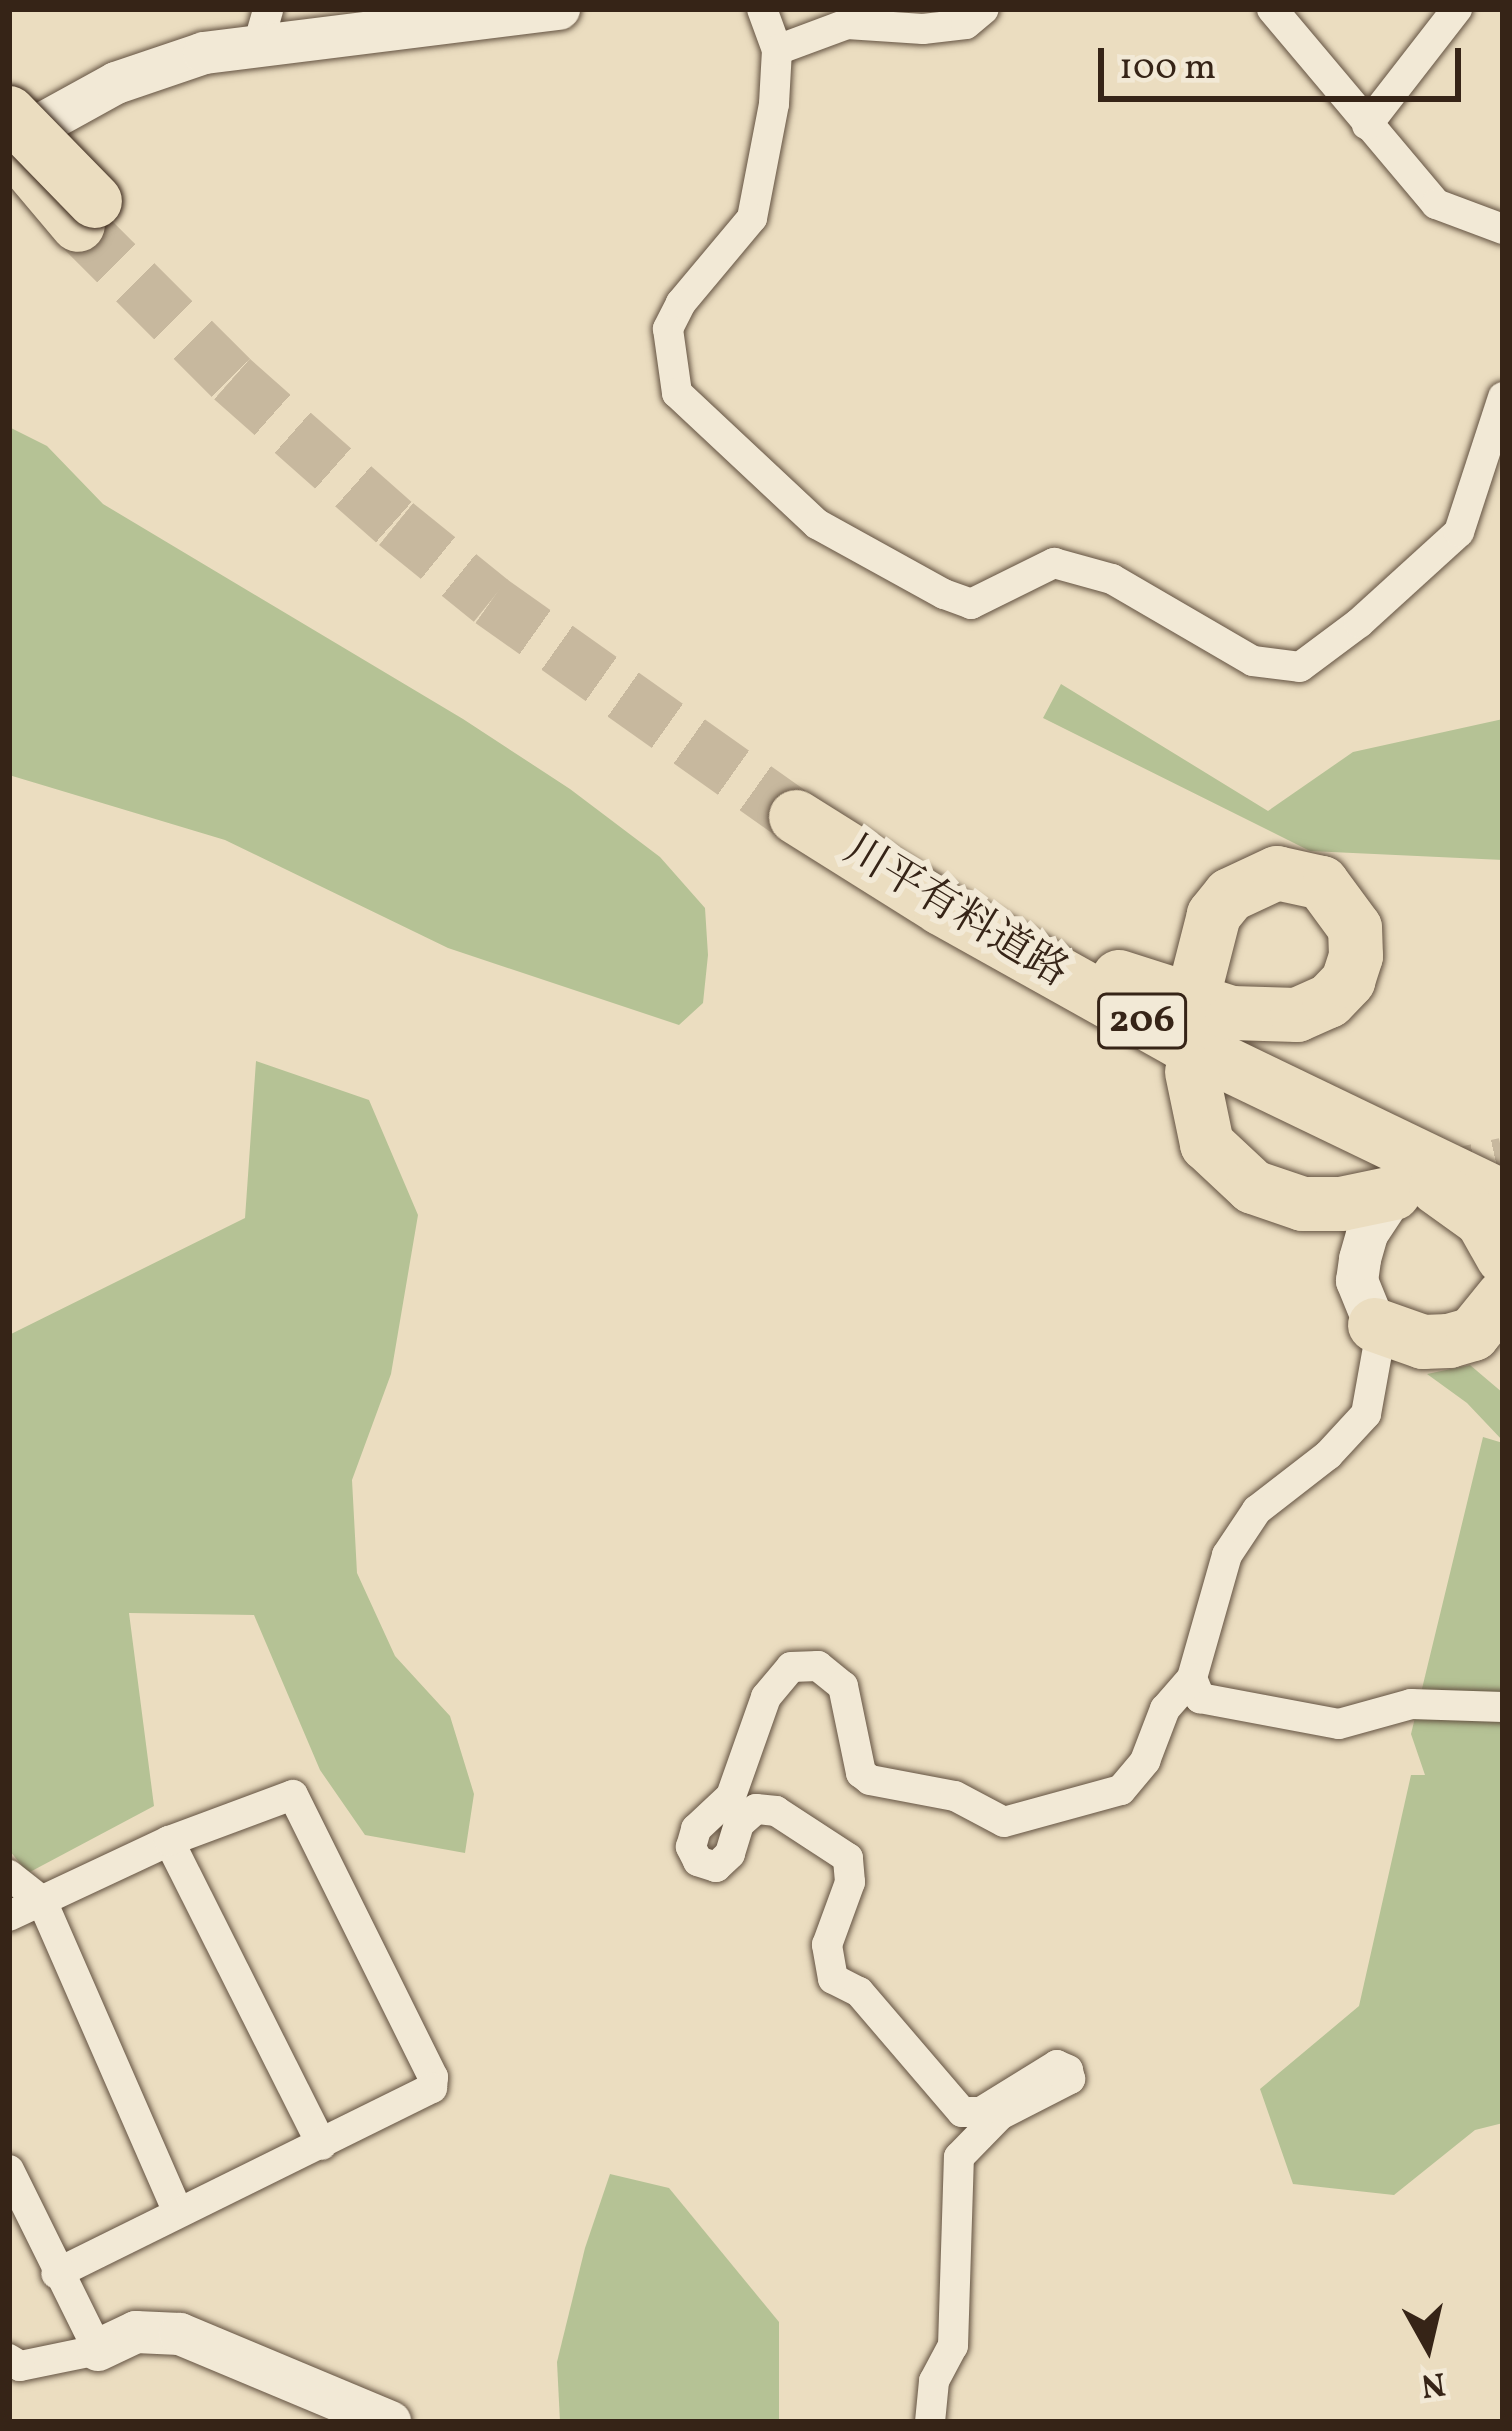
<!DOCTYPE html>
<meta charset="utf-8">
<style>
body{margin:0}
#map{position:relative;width:1512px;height:2431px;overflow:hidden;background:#ebddc0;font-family:Vollkorn,"Noto Serif JP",serif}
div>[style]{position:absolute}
.green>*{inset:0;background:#b5c295}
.secondary-tunnel>*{height:42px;margin-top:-21px;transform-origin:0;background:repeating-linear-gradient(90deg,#c7b89e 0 42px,transparent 0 63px)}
.highway-tunnel>*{height:54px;margin-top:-27px;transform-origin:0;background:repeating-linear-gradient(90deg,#c7b89e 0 54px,transparent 0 81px)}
.roads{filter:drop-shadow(0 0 3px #635241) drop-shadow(0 0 3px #635241)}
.street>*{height:30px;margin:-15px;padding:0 15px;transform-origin:15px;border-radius:15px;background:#f2e9d6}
.secondary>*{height:42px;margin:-21px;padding:0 21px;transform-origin:21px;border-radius:21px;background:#f2e9d6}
.highway>*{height:54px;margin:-27px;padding:0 27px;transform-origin:27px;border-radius:27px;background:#ebddc0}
.bridges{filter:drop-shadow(0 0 3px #362417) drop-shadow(0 0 3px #362417)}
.highway-bridge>*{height:54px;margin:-27px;padding:0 27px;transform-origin:27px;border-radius:27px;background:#ebddc0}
span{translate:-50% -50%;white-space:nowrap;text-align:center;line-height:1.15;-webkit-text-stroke:12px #f2e9d6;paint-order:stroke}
.shield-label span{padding:3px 9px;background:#f2e9d6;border:3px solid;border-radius:9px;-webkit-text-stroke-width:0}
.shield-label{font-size:39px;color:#362417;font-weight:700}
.street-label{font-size:42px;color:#362417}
.frame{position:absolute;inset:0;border:12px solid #362417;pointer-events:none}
.north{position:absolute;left:1368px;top:2287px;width:120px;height:120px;-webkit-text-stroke:9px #f2e9d6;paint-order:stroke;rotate:172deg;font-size:33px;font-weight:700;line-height:48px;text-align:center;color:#362417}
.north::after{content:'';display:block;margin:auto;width:42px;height:54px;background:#362417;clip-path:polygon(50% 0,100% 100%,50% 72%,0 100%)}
.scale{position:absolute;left:1098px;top:48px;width:363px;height:54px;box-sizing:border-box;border:6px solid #362417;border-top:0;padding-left:15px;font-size:36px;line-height:42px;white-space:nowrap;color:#362417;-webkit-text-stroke:9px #f2e9d6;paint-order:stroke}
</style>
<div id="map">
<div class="green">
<i style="clip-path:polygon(9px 427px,47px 446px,103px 504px,463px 719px,570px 789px,660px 857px,705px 908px,708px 955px,703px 1003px,679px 1025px,448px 948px,225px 840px,9px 775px)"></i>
<i style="clip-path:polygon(1061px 684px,1268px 811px,1353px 752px,1503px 719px,1503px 860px,1310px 851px,1043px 718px)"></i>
<i style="clip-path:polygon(256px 1061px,369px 1100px,418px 1215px,391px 1374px,352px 1480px,357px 1573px,395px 1656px,450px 1716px,474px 1794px,465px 1853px,365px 1835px,320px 1770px,254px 1615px,129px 1613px,154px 1806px,28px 1873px,9px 1850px,9px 1335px,245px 1218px)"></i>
<i style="clip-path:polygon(1470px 1365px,1503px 1393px,1503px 1441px,1467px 1403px,1427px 1374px)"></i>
<i style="clip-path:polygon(1483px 1437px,1503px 1443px,1503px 2123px,1475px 2130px,1394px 2195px,1293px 2184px,1260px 2089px,1359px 2006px,1411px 1775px,1425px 1775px,1411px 1734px)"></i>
<i style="clip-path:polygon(610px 2174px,669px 2188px,779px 2322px,779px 2422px,560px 2422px,557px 2362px,585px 2248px)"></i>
</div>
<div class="secondary-tunnel">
<i style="left:1434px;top:1174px;width:71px;rotate:-12.3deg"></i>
</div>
<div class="highway-tunnel">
<i style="left:78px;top:225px;width:218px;rotate:45deg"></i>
<i style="left:232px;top:379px;width:219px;rotate:41.5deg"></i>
<i style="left:396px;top:524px;width:122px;rotate:39deg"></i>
<i style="left:491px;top:601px;width:374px;rotate:35.3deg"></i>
</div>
<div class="roads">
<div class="street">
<i style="left:762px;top:9px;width:44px;rotate:69.9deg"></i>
<i style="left:777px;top:50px;width:54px;rotate:93.2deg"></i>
<i style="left:774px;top:104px;width:116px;rotate:100.9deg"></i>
<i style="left:752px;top:218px;width:111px;rotate:129.9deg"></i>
<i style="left:681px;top:303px;width:29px;rotate:117deg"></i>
<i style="left:668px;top:329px;width:65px;rotate:82deg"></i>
<i style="left:677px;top:393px;width:192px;rotate:43.1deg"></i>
<i style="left:817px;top:524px;width:145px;rotate:28.9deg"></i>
<i style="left:944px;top:594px;width:29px;rotate:20deg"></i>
<i style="left:971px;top:604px;width:93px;rotate:-26.3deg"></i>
<i style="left:1054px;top:563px;width:60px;rotate:15.4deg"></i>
<i style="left:1112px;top:579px;width:163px;rotate:30.2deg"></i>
<i style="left:1253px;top:661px;width:47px;rotate:7.3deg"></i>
<i style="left:1300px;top:667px;width:74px;rotate:-36.7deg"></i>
<i style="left:1359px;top:623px;width:135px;rotate:-42.3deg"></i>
<i style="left:1459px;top:532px;width:142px;rotate:-71.9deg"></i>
<i style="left:1272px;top:9px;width:255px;rotate:49.9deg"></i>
<i style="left:1436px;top:204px;width:72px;rotate:20.5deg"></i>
<i style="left:258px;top:45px;width:37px;rotate:-74deg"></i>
<i style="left:777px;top:50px;width:75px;rotate:-20.4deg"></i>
<i style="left:847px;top:24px;width:76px;rotate:3.8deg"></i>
<i style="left:923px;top:29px;width:43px;rotate:-6.6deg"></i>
<i style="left:966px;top:24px;width:23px;rotate:-40deg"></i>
<i style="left:1367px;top:125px;width:147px;rotate:-52.2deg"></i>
<i style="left:1375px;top:1325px;width:17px;rotate:77deg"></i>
<i style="left:1379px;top:1342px;width:73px;rotate:100.2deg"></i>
<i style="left:1366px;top:1414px;width:56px;rotate:132.8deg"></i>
<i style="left:1328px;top:1455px;width:90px;rotate:142.2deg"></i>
<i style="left:1257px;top:1510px;width:54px;rotate:123.7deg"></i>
<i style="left:1227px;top:1555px;width:128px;rotate:105.9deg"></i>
<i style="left:1192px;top:1678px;width:22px;rotate:68deg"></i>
<i style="left:1200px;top:1698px;width:141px;rotate:10.6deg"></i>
<i style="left:1339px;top:1724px;width:75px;rotate:-15.5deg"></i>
<i style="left:1411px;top:1704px;width:92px;rotate:1.9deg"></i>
<i style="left:169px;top:1841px;width:340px;rotate:63.3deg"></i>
<i style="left:9px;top:1875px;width:42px;rotate:38.2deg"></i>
<i style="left:42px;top:1901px;width:339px;rotate:66.4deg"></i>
<i style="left:9px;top:1916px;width:177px;rotate:-25.1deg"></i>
<i style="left:169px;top:1841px;width:132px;rotate:-20.4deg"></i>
<i style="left:293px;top:1795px;width:315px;rotate:63.6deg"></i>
<i style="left:433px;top:2077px;width:11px;rotate:95deg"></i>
<i style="left:432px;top:2088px;width:419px;rotate:153.7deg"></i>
<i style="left:9px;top:2170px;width:201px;rotate:63.7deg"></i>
<i style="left:98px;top:2350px;width:80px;rotate:168.4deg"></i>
<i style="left:20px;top:2366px;width:13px;rotate:-148deg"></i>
<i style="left:930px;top:2422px;width:41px;rotate:-84.4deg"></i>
<i style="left:934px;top:2381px;width:40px;rotate:-62deg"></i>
<i style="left:953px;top:2346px;width:189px;rotate:-88.2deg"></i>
<i style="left:959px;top:2157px;width:59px;rotate:-45.7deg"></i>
<i style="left:1000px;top:2115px;width:79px;rotate:-27.2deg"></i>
<i style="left:1070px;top:2079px;width:9px;rotate:-103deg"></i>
<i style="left:1068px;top:2070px;width:12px;rotate:-156deg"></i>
<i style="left:1057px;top:2065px;width:89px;rotate:148.3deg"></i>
<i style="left:981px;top:2112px;width:19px;rotate:180deg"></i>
<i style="left:962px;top:2112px;width:158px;rotate:-130.6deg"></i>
<i style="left:859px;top:1992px;width:29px;rotate:-153deg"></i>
<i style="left:833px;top:1979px;width:35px;rotate:-100deg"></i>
<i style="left:827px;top:1945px;width:67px;rotate:-69.9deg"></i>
<i style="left:850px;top:1882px;width:24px;rotate:-95deg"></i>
<i style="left:848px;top:1858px;width:86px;rotate:-146.9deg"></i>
<i style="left:776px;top:1811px;width:20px;rotate:-174deg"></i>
<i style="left:756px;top:1809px;width:23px;rotate:139deg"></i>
<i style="left:739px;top:1824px;width:31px;rotate:107deg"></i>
<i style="left:730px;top:1854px;width:19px;rotate:137deg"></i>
<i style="left:716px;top:1867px;width:19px;rotate:-162deg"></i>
<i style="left:698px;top:1861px;width:16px;rotate:-117deg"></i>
<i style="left:691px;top:1847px;width:19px;rotate:-74deg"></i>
<i style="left:696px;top:1829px;width:48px;rotate:-43.3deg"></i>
<i style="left:731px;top:1796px;width:105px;rotate:-70.5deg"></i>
<i style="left:766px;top:1697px;width:39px;rotate:-50deg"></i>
<i style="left:791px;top:1667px;width:27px;rotate:-2deg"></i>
<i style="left:818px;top:1666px;width:32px;rotate:39deg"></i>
<i style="left:843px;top:1686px;width:89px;rotate:78.3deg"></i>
<i style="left:861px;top:1773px;width:11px;rotate:38deg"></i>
<i style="left:870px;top:1780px;width:86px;rotate:10.7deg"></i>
<i style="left:955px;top:1796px;width:55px;rotate:28deg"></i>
<i style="left:1004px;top:1822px;width:121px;rotate:-15.3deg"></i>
<i style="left:1121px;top:1790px;width:38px;rotate:-50deg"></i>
<i style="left:1145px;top:1761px;width:56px;rotate:-69deg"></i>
<i style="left:1165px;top:1709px;width:41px;rotate:-48.9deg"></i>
</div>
<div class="secondary">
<i style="left:9px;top:142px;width:122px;rotate:-28.9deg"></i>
<i style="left:116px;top:83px;width:93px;rotate:-18.8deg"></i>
<i style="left:204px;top:53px;width:358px;rotate:-7.1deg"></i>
<i style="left:1375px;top:1325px;width:48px;rotate:-112.2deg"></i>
<i style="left:1357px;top:1281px;width:22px;rotate:-82deg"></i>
<i style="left:1360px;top:1259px;width:26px;rotate:-74deg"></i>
<i style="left:1367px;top:1234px;width:49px;rotate:-56.6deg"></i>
<i style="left:1394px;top:1193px;width:16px;rotate:-27deg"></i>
<i style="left:98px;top:2350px;width:42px;rotate:-25.3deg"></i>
<i style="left:136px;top:2332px;width:44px;rotate:2.6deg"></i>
<i style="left:180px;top:2334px;width:228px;rotate:22.7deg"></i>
</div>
<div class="highway">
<i style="left:9px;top:143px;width:107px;rotate:49.9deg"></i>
<i style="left:796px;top:817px;width:171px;rotate:32.1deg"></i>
<i style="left:941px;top:908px;width:275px;rotate:29.2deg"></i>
<i style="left:1181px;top:1042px;width:357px;rotate:25.7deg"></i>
<i style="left:1119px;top:977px;width:119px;rotate:17.7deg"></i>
<i style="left:1232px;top:1013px;width:65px;rotate:1.8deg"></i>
<i style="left:1297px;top:1015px;width:35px;rotate:-24deg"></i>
<i style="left:1329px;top:1001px;width:28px;rotate:-46deg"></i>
<i style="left:1348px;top:981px;width:26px;rotate:-72deg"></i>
<i style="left:1356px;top:956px;width:28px;rotate:-92deg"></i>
<i style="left:1355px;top:928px;width:56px;rotate:-126.3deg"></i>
<i style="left:1322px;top:883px;width:46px;rotate:-167.5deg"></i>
<i style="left:1277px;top:873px;width:52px;rotate:154.9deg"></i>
<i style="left:1230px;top:895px;width:26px;rotate:129deg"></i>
<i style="left:1214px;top:915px;width:68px;rotate:104.4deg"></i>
<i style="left:1192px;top:1072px;width:74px;rotate:78.2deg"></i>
<i style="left:1207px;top:1144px;width:63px;rotate:43.1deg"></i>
<i style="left:1253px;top:1187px;width:53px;rotate:18.8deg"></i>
<i style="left:1303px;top:1204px;width:38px"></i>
<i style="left:1341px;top:1204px;width:54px;rotate:-11.7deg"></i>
<i style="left:1436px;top:1187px;width:57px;rotate:35.7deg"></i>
<i style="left:1482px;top:1220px;width:43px;rotate:60.4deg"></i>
<i style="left:1375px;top:1325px;width:51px;rotate:19.5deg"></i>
<i style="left:1423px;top:1342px;width:26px;rotate:-2deg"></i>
<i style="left:1449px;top:1341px;width:25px;rotate:-16deg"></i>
<i style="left:1473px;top:1334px;width:48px;rotate:-51deg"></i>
</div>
</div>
<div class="bridges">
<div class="highway-bridge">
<i style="left:9px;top:113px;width:123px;rotate:45.7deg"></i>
</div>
</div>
<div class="shield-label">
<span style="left:1142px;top:1021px">206</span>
</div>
<div class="street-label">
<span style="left:955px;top:913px;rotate:31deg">川平有料道路</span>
</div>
<div class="frame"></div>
<div class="north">N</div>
<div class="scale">100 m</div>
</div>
